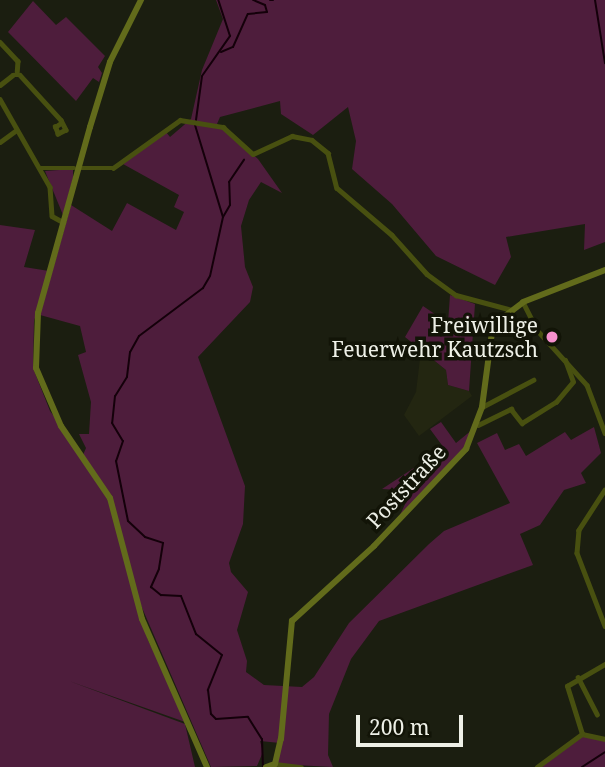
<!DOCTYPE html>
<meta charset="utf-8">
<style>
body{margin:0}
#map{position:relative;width:605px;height:767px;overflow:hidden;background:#1b1e10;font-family:"Noto Serif",serif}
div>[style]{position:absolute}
.built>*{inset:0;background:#232611}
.green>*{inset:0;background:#4e1d3c}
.stream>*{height:2px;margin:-1px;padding:0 1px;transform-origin:1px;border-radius:1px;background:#14000a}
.street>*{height:4.5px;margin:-2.25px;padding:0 2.25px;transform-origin:2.25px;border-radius:2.25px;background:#485010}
.secondary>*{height:6px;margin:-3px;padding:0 3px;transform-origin:3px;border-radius:3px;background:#626b1b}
.dots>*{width:19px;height:19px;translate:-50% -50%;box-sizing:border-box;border:4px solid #121407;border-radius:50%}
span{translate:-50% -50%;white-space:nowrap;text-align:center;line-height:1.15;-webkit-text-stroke:7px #121407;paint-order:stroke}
.poi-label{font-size:21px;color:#eef0e7}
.right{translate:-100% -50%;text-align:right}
.street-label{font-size:21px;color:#eef0e7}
.scale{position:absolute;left:356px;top:715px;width:107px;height:32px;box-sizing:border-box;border:4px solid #eef0e7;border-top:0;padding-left:9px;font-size:21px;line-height:24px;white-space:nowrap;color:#eef0e7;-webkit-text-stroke:5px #121407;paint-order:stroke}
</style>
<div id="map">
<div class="built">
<i style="clip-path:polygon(421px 350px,446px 370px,448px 385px,469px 391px,472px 396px,419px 436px,404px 415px,416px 392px)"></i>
</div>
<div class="green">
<i style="clip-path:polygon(216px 0,605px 0,605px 242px,584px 250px,585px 224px,506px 237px,511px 257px,495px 285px,436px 256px,392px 204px,352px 169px,356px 141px,348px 107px,313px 135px,281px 114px,280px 101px,220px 117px,217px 124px,258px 159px,282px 193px,261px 182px,249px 200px,241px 226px,245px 267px,253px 287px,250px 302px,198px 357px,245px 486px,243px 524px,229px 563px,231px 572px,248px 592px,237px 630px,247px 661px,246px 672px,264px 685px,302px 687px,314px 677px,349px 623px,429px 544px,444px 531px,510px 503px,477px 443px,497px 433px,505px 450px,519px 444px,526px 456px,565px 432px,571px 440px,594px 427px,601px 453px,581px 473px,586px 483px,564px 490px,540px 525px,520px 534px,533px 565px,379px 621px,351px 659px,329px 714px,328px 755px,333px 767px,275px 764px,280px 743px,260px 741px,263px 752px,257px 766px,211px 767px,130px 580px,148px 640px,188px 723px,69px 681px,185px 724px,195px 767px,0 767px,0 225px,35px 230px,24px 267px,49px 271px,34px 321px,33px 368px,50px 411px,83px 455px,86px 448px,79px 434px,89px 434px,91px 402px,78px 355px,86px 352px,80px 326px,40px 315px,71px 205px,112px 231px,127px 203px,176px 230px,184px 212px,174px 207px,179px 195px,123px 164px,166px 132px,170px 137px,191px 119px,202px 70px,223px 19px)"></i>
<i style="clip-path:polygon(33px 1px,56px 25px,66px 17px,105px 56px,98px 67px,102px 73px,99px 82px,93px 78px,76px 101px,8px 32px)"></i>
<i style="clip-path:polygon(73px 169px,73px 178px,63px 215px,45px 171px)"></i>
<i style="clip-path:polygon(450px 295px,475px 304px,469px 391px,448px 385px,446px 370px,405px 337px,423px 306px,448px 323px)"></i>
<i style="clip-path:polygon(441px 422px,456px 443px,478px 425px,457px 458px,400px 515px,406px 502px,399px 490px,382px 489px,444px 448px,430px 429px)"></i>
<i style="clip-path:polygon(582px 734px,605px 739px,605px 767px,537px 767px)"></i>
</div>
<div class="stream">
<i style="left:270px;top:0;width:3px"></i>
<i style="left:595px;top:0;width:64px;rotate:81deg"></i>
<i style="left:221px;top:52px;width:13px;rotate:-23deg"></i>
<i style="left:233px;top:47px;width:36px;rotate:-66deg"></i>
<i style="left:248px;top:14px;width:19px;rotate:-6deg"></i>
<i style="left:267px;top:12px;width:7px;rotate:-106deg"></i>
<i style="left:265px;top:5px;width:13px;rotate:-157deg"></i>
<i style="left:196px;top:120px;width:44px;rotate:-82.2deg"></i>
<i style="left:202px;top:76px;width:49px;rotate:-55deg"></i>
<i style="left:230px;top:36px;width:38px;rotate:-108deg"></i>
<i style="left:195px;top:125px;width:96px;rotate:73.1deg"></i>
<i style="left:223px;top:217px;width:60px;rotate:102.4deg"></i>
<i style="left:210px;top:276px;width:14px;rotate:120deg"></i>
<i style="left:203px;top:288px;width:80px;rotate:143.1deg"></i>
<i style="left:139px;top:336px;width:18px;rotate:119deg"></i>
<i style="left:130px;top:352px;width:25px;rotate:97deg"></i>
<i style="left:127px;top:377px;width:22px;rotate:122deg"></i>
<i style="left:115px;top:396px;width:27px;rotate:96deg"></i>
<i style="left:112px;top:423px;width:21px;rotate:59deg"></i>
<i style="left:123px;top:441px;width:21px;rotate:109deg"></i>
<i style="left:116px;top:461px;width:61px;rotate:78.7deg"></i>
<i style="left:128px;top:521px;width:23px;rotate:43deg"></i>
<i style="left:145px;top:537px;width:19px;rotate:18deg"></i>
<i style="left:163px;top:543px;width:26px;rotate:99deg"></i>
<i style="left:159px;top:569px;width:20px;rotate:114deg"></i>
<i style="left:151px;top:587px;width:13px;rotate:39deg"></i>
<i style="left:161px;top:595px;width:20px;rotate:3deg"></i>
<i style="left:181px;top:596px;width:41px;rotate:68.5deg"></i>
<i style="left:196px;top:634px;width:33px;rotate:39deg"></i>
<i style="left:222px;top:655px;width:38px;rotate:112deg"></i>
<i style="left:208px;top:690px;width:24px;rotate:83deg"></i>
<i style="left:211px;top:714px;width:7px;rotate:45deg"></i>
<i style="left:216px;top:719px;width:32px;rotate:-4deg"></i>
<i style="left:248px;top:717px;width:26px;rotate:58deg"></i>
<i style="left:262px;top:739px;width:28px;rotate:88deg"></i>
<i style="left:223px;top:217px;width:14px;rotate:-60deg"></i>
<i style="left:230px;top:205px;width:23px;rotate:-92deg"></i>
<i style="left:229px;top:182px;width:27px;rotate:-56deg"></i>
<i style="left:582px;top:767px;width:27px;rotate:-33deg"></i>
</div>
<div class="street">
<i style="left:0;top:42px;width:26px;rotate:47deg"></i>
<i style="left:18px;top:61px;width:13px;rotate:94deg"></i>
<i style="left:0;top:85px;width:16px;rotate:-38deg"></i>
<i style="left:13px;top:75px;width:7px"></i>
<i style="left:20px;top:75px;width:61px;rotate:47.7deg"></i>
<i style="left:61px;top:120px;width:11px;rotate:63deg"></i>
<i style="left:66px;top:130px;width:9px;rotate:153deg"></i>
<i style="left:58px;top:134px;width:8px;rotate:-113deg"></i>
<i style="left:55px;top:127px;width:7px;rotate:-34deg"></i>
<i style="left:0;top:99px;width:101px;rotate:60.4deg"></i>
<i style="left:50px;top:187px;width:29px;rotate:86deg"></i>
<i style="left:52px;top:216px;width:13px;rotate:29deg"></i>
<i style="left:0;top:142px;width:19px;rotate:-36deg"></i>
<i style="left:41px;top:168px;width:33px"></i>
<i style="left:79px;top:168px;width:34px"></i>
<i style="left:113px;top:168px;width:82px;rotate:-35.6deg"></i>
<i style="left:180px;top:120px;width:44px;rotate:9.2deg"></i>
<i style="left:223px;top:127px;width:40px;rotate:42deg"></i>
<i style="left:253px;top:154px;width:43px;rotate:-24.8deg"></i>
<i style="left:292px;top:136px;width:20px;rotate:11deg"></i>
<i style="left:312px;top:140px;width:21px;rotate:39deg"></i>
<i style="left:328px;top:153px;width:36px;rotate:76deg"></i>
<i style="left:337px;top:188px;width:72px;rotate:40.5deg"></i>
<i style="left:392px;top:235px;width:52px;rotate:48.1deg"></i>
<i style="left:427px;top:274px;width:36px;rotate:36deg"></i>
<i style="left:456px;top:295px;width:58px;rotate:15deg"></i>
<i style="left:523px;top:302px;width:33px;rotate:63deg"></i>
<i style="left:538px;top:331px;width:73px;rotate:47.8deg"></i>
<i style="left:587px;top:385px;width:51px;rotate:69.4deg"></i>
<i style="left:482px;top:407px;width:58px;rotate:-27.9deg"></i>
<i style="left:478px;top:425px;width:37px;rotate:-26deg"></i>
<i style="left:511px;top:409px;width:18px;rotate:52deg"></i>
<i style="left:522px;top:423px;width:40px;rotate:-32deg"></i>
<i style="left:556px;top:402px;width:26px;rotate:-50deg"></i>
<i style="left:573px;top:382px;width:23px;rotate:-110deg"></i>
<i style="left:605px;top:490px;width:48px;rotate:123deg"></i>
<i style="left:579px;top:530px;width:23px;rotate:95deg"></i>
<i style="left:577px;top:553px;width:78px;rotate:69deg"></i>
<i style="left:578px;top:677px;width:42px;rotate:62.8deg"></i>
<i style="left:582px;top:734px;width:24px;rotate:12deg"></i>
<i style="left:275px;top:764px;width:26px;rotate:7deg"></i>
<i style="left:537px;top:767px;width:56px;rotate:-36.3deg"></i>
<i style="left:582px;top:734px;width:50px;rotate:-107.4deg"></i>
<i style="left:567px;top:686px;width:44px;rotate:-30.1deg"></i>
</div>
<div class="secondary">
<i style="left:141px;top:0;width:69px;rotate:116.6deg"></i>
<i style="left:110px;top:62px;width:68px;rotate:107.1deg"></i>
<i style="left:90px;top:127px;width:193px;rotate:105.6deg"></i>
<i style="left:38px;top:313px;width:55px;rotate:92.1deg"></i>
<i style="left:36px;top:368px;width:63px;rotate:66.7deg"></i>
<i style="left:61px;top:426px;width:87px;rotate:55.8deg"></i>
<i style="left:110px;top:498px;width:125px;rotate:75.2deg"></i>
<i style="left:142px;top:619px;width:162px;rotate:66.3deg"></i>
<i style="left:266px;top:767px;width:9px;rotate:-18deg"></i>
<i style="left:275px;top:764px;width:26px;rotate:-77deg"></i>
<i style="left:281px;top:739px;width:119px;rotate:-84.7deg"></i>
<i style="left:292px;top:621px;width:111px;rotate:-42.4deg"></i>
<i style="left:374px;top:546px;width:134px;rotate:-46.5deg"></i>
<i style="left:466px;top:449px;width:45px;rotate:-69.1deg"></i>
<i style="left:482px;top:407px;width:83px;rotate:-82.4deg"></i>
<i style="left:493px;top:325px;width:38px;rotate:-37deg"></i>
<i style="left:523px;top:302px;width:88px;rotate:-21.3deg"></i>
</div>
<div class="dots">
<i style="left:552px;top:337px;background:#f790cd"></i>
</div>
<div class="poi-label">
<span class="right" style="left:538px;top:337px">Freiwillige<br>Feuerwehr Kautzsch</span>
</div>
<div class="street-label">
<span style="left:406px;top:486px;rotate:-47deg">Poststraße</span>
</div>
<div class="scale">200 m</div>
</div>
